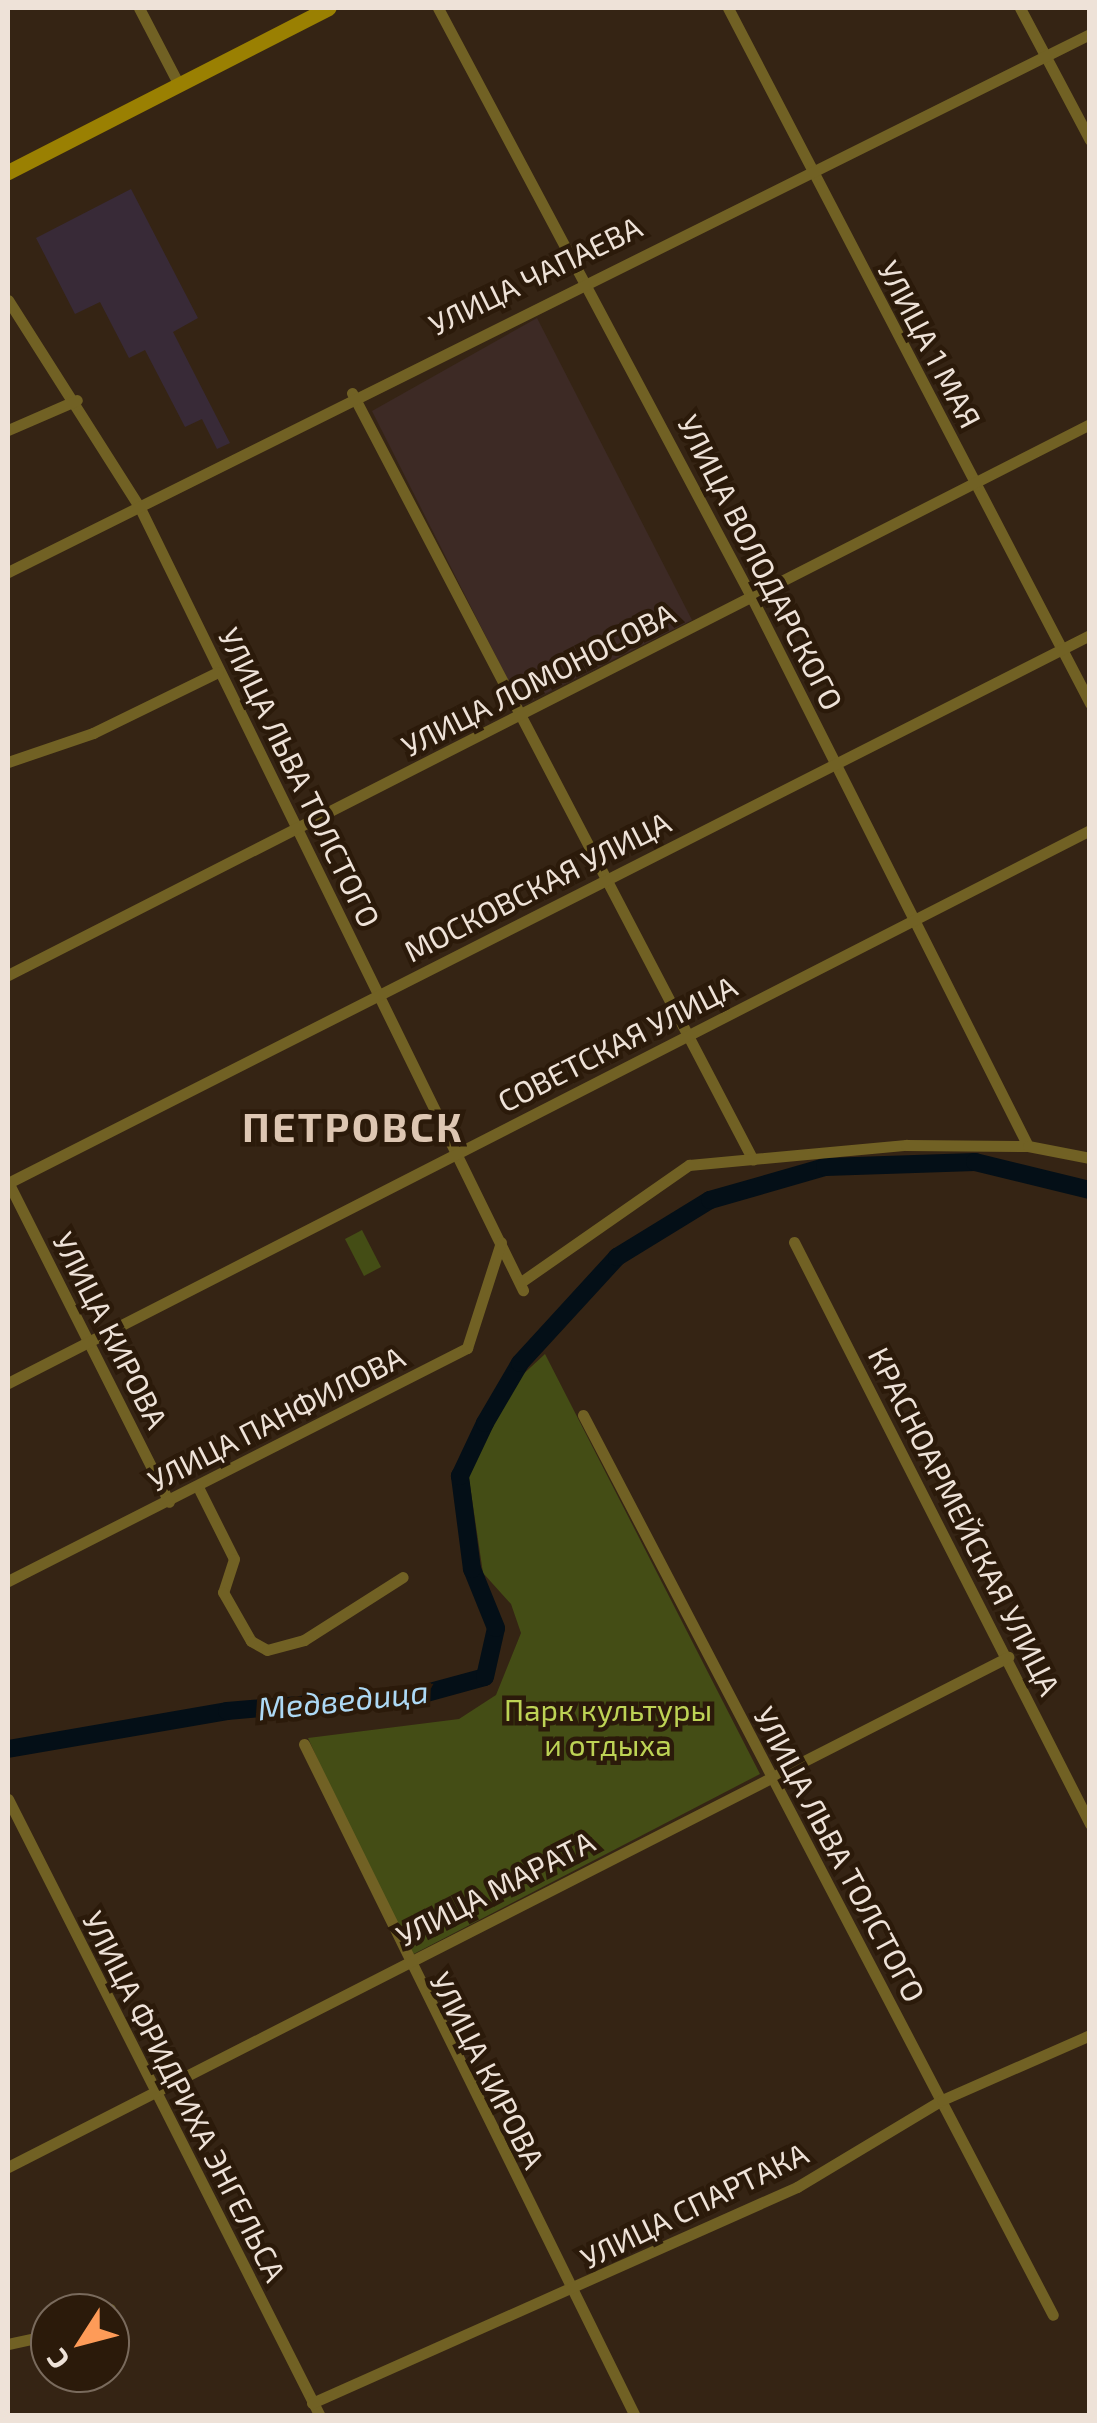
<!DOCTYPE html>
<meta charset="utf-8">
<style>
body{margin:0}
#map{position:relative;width:1097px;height:2423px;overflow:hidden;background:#352414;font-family:"Exo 2",sans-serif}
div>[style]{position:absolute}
.industrial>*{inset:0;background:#382a37}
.medical>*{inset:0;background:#3d2a25}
.green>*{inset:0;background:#444d15}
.river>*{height:18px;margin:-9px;padding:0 9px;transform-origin:9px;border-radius:9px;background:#040f17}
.street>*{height:11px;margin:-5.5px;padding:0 5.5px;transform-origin:5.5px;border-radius:5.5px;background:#716124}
.secondary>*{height:15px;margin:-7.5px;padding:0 7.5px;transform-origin:7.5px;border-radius:7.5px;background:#9a8002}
span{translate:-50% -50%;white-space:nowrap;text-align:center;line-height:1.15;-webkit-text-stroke:9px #2b1a0a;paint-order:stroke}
.street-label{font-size:30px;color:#eee2d8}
.park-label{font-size:30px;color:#bdd355}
.water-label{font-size:32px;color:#add9f5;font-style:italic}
.district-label{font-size:40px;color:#ddc6b2;font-weight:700;letter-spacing:2.5px}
.frame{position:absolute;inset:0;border:10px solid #eee2d8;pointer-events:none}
.north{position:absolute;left:30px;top:2293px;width:100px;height:100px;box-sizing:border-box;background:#2b1a0a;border:2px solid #796a5c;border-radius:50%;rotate:234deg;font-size:28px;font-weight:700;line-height:40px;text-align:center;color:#eee2d8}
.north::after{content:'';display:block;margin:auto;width:35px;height:45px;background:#fe9b58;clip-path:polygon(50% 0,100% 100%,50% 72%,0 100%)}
</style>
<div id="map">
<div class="industrial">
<i style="clip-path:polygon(131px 189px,198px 318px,173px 332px,230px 443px,217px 449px,202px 419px,185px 427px,145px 350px,129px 358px,100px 302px,75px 314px,36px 238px)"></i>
</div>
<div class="medical">
<i style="clip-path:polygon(537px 318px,692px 620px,521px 706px,372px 411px)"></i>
</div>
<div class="green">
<i style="clip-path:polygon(362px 1230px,381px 1267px,364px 1276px,345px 1239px)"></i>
<i style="clip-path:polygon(545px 1354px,760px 1774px,406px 1958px,308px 1738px,459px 1719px,496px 1695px,521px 1633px,511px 1604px,483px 1573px,468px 1472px,518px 1379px)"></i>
</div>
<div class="river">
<i style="left:8px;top:1749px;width:222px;rotate:-9.8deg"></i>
<i style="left:227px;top:1711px;width:193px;rotate:-4.8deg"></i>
<i style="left:419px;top:1695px;width:68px;rotate:-15.3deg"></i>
<i style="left:485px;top:1677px;width:50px;rotate:-77.3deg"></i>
<i style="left:496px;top:1628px;width:64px;rotate:-112.1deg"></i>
<i style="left:472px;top:1569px;width:94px;rotate:-97.4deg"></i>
<i style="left:460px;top:1476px;width:59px;rotate:-64.7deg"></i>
<i style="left:485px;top:1423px;width:69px;rotate:-59.7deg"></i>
<i style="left:520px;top:1363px;width:144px;rotate:-47.5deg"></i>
<i style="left:617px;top:1257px;width:109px;rotate:-31.5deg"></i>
<i style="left:710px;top:1200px;width:120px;rotate:-16deg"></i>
<i style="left:825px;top:1167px;width:150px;rotate:-1.9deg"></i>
<i style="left:975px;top:1162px;width:118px;rotate:13.7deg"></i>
</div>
<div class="street">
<i style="left:139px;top:8px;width:87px;rotate:62.5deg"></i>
<i style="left:438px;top:8px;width:671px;rotate:61.98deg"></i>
<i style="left:753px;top:600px;width:611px;rotate:63.27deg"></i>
<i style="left:728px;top:8px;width:784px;rotate:62.49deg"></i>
<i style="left:1020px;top:8px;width:149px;rotate:62.1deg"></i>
<i style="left:8px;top:300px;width:246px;rotate:57.6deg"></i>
<i style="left:140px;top:508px;width:871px;rotate:63.91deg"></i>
<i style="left:352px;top:393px;width:865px;rotate:62.4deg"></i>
<i style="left:8px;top:430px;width:75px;rotate:-23.5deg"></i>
<i style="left:8px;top:572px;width:1208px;rotate:-26.44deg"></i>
<i style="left:8px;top:762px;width:90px;rotate:-18.8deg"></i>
<i style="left:93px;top:733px;width:139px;rotate:-26deg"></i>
<i style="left:8px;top:975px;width:1214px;rotate:-26.99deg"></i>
<i style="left:8px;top:1182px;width:358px;rotate:63.3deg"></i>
<i style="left:8px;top:1183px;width:1213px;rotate:-26.86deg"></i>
<i style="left:794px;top:1242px;width:653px;rotate:63.04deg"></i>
<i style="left:521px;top:1282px;width:205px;rotate:-34.9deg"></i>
<i style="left:689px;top:1165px;width:218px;rotate:-5.3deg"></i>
<i style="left:906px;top:1145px;width:122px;rotate:0.5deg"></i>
<i style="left:1028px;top:1146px;width:63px;rotate:11deg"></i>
<i style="left:8px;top:1383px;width:1215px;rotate:-27.07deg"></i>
<i style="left:583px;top:1415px;width:1015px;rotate:62.43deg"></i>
<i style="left:198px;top:1487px;width:80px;rotate:63.4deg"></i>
<i style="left:234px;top:1559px;width:35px;rotate:108deg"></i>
<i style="left:223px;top:1592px;width:56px;rotate:60.3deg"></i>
<i style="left:251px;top:1641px;width:18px;rotate:29deg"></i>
<i style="left:267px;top:1650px;width:38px;rotate:-15deg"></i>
<i style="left:304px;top:1640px;width:117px;rotate:-32.5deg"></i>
<i style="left:8px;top:1581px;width:515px;rotate:-26.91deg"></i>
<i style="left:467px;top:1348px;width:111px;rotate:-72.2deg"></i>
<i style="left:304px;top:1744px;width:749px;rotate:63.78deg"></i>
<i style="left:8px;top:1799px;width:691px;rotate:63.18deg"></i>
<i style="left:8px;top:2167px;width:1123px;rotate:-27.02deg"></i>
<i style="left:102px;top:2313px;width:9px;rotate:-27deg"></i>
<i style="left:8px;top:2344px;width:43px;rotate:-12.1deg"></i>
<i style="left:312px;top:2403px;width:531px;rotate:-24.01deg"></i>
<i style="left:797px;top:2187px;width:169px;rotate:-31deg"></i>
<i style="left:942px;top:2100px;width:162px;rotate:-23.7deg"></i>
</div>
<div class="secondary">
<i style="left:8px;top:172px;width:360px;rotate:-27.1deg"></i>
</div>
<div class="street-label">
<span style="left:535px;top:275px;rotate:-26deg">УЛИЦА ЧАПАЕВА</span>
<span style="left:930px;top:344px;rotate:62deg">УЛИЦА 1 МАЯ</span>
<span style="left:761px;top:562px;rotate:63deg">УЛИЦА ВОЛОДАРСКОГО</span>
<span style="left:538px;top:679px;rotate:-27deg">УЛИЦА ЛОМОНОСОВА</span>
<span style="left:300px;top:777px;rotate:64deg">УЛИЦА ЛЬВА ТОЛСТОГО</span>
<span style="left:537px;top:886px;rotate:-27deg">МОСКОВСКАЯ УЛИЦА</span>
<span style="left:617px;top:1043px;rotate:-27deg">СОВЕТСКАЯ УЛИЦА</span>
<span style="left:111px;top:1330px;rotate:63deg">УЛИЦА КИРОВА</span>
<span style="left:276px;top:1418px;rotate:-27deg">УЛИЦА ПАНФИЛОВА</span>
<span style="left:965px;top:1521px;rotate:63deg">КРАСНОАРМЕЙСКАЯ УЛИЦА</span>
<span style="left:840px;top:1854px;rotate:62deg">УЛИЦА ЛЬВА ТОЛСТОГО</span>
<span style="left:495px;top:1888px;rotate:-27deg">УЛИЦА МАРАТА</span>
<span style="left:488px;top:2070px;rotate:63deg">УЛИЦА КИРОВА</span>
<span style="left:185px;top:2096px;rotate:63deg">УЛИЦА ФРИДРИХА ЭНГЕЛЬСА</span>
<span style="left:694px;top:2205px;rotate:-26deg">УЛИЦА СПАРТАКА</span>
</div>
<div class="park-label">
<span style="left:608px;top:1726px">Парк культуры<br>и отдыха</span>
</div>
<div class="water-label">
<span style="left:343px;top:1699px;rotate:-6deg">Медведица</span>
</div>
<div class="district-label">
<span style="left:353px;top:1126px">ПЕТРОВСК</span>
</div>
<div class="frame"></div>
<div class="north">С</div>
</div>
